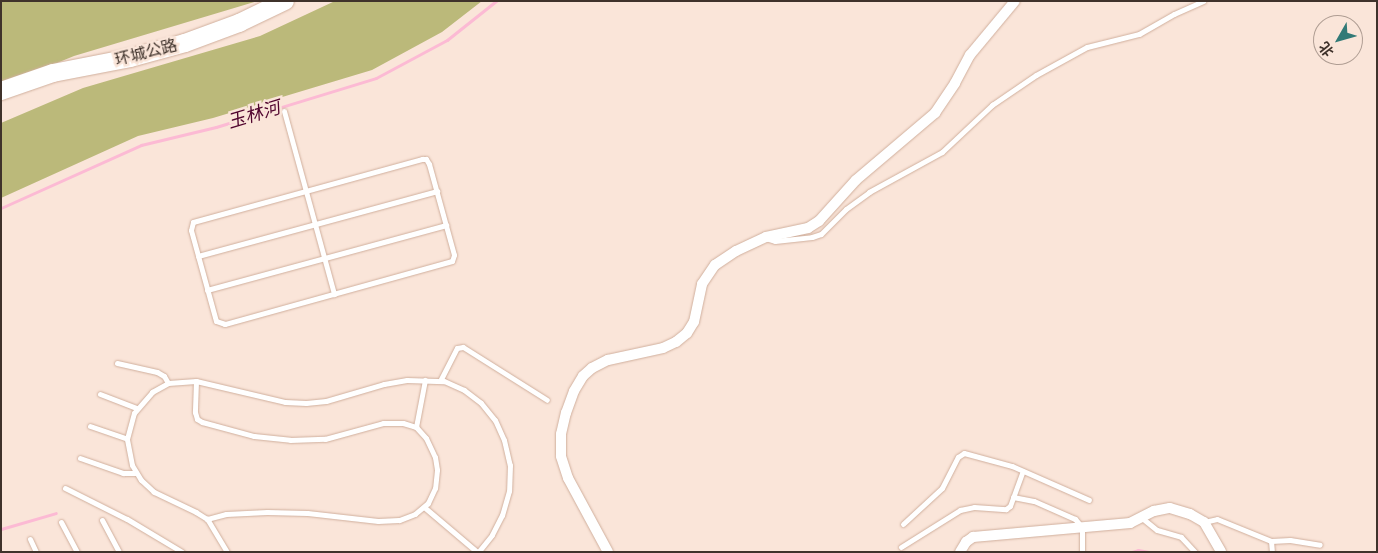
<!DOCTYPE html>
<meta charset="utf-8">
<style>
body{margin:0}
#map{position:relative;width:1378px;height:553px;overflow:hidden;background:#fae5d9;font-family:"Nunito Sans","Noto Sans SC",sans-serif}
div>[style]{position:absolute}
.forest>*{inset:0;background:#bbb97a}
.stream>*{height:3px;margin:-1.5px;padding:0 1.5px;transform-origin:1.5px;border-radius:1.5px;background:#fcbad4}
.roads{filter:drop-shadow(0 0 1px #d0af9d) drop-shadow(0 0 1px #d0af9d)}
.lane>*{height:5px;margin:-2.5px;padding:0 2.5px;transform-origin:2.5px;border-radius:2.5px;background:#fff}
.street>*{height:10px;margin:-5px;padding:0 5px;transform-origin:5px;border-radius:5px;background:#fff}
.highway>*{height:18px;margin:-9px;padding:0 9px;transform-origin:9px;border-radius:9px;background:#fff}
span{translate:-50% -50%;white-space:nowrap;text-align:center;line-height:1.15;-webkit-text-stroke:5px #fae5d9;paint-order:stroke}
.street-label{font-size:16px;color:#3f322b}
.water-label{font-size:18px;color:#51052f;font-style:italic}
.frame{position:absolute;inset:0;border:2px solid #3f322b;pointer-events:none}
.north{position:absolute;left:1313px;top:15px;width:50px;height:50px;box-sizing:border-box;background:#fae5d9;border:1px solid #af9d93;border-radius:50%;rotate:232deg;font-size:14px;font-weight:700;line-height:20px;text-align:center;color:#3f322b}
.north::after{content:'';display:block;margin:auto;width:18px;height:22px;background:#327a77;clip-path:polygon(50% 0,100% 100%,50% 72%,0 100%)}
</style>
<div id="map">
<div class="forest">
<i style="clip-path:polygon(1px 1px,258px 1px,74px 56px,1px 86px)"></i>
<i style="clip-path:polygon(335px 1px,482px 1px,442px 32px,372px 70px,213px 118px,138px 136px,1px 198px,1px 123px,83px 88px,260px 36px)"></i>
</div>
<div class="stream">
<i style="left:1px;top:208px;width:154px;rotate:-24.2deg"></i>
<i style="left:141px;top:145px;width:77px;rotate:-13.5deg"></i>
<i style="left:216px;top:127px;width:167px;rotate:-17deg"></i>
<i style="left:376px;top:78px;width:81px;rotate:-28.2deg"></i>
<i style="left:447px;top:40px;width:63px;rotate:-38.5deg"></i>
<i style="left:1px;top:529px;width:57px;rotate:-16.2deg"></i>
<i style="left:1132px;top:552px;width:6px;rotate:-18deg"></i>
<i style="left:1138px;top:550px;width:11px;rotate:10deg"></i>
</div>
<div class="roads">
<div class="lane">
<i style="left:284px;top:111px;width:190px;rotate:74.7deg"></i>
<i style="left:422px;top:159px;width:4px"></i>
<i style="left:426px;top:159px;width:6px;rotate:59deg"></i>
<i style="left:429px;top:164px;width:94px;rotate:74.6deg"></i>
<i style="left:454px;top:255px;width:6px;rotate:108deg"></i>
<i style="left:452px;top:261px;width:236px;rotate:164.5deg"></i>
<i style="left:225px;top:324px;width:9px;rotate:-162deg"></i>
<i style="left:216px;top:321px;width:94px;rotate:-105.4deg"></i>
<i style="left:191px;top:230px;width:8px;rotate:-76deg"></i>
<i style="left:193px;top:222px;width:238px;rotate:-15.4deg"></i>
<i style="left:769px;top:239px;width:6px;rotate:18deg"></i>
<i style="left:775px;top:241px;width:37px;rotate:-6deg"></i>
<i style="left:812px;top:237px;width:9px;rotate:-18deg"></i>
<i style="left:821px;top:234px;width:35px;rotate:-45deg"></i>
<i style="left:846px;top:209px;width:29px;rotate:-36deg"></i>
<i style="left:869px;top:192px;width:83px;rotate:-28.7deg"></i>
<i style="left:942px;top:152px;width:69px;rotate:-43.2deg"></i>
<i style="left:992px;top:105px;width:53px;rotate:-34.3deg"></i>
<i style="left:1036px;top:75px;width:58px;rotate:-28.8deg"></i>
<i style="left:1087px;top:47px;width:54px;rotate:-14deg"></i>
<i style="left:1139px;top:34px;width:40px;rotate:-29.7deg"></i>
<i style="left:1174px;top:14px;width:32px;rotate:-24deg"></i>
<i style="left:198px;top:256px;width:248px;rotate:-15.2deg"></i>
<i style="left:207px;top:290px;width:248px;rotate:-15.2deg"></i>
<i style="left:117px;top:363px;width:41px;rotate:12.7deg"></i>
<i style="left:157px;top:372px;width:8px;rotate:30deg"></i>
<i style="left:164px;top:376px;width:8px;rotate:60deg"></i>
<i style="left:196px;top:381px;width:31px;rotate:92deg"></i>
<i style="left:195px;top:412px;width:7px;rotate:74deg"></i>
<i style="left:197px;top:419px;width:6px;rotate:31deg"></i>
<i style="left:202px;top:422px;width:54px;rotate:15.1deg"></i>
<i style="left:254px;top:436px;width:36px;rotate:6deg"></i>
<i style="left:290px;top:440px;width:35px;rotate:-2deg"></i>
<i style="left:325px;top:439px;width:60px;rotate:-15.4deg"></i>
<i style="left:383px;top:423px;width:20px"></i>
<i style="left:403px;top:423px;width:14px;rotate:17deg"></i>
<i style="left:416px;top:427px;width:15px;rotate:48deg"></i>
<i style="left:426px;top:438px;width:21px;rotate:65deg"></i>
<i style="left:435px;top:457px;width:13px;rotate:81deg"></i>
<i style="left:437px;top:470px;width:18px;rotate:96deg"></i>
<i style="left:435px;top:488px;width:17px;rotate:115deg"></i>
<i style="left:428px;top:503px;width:17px;rotate:140deg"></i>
<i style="left:415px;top:514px;width:17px;rotate:159deg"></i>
<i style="left:399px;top:520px;width:21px;rotate:177deg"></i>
<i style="left:378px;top:521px;width:71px;rotate:-173.6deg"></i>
<i style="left:307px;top:513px;width:40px;rotate:-178.6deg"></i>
<i style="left:267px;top:512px;width:41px;rotate:177.2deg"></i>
<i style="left:226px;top:514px;width:20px;rotate:165deg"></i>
<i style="left:440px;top:381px;width:37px;rotate:-63deg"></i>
<i style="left:457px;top:348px;width:6px;rotate:-9deg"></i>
<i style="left:463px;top:347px;width:99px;rotate:32.2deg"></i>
<i style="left:100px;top:394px;width:40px;rotate:21deg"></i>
<i style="left:90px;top:426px;width:39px;rotate:19deg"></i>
<i style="left:416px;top:427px;width:48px;rotate:-79.2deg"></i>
<i style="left:80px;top:458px;width:46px;rotate:19.2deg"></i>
<i style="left:123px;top:473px;width:13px"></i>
<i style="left:65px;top:488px;width:69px;rotate:26.6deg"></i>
<i style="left:127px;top:519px;width:64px;rotate:31deg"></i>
<i style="left:1013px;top:497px;width:21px;rotate:11deg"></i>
<i style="left:1034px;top:501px;width:45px;rotate:23.7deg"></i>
<i style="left:1075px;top:519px;width:11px;rotate:49deg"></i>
<i style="left:1082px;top:527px;width:25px;rotate:90deg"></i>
<i style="left:424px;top:507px;width:70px;rotate:40.3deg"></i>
<i style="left:1142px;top:518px;width:19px;rotate:39deg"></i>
<i style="left:1157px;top:530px;width:25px;rotate:16deg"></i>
<i style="left:1181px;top:537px;width:21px;rotate:47deg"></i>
<i style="left:102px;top:520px;width:36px;rotate:62deg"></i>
<i style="left:61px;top:522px;width:34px;rotate:62deg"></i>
<i style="left:1204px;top:522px;width:13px;rotate:-13deg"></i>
<i style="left:1217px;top:519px;width:58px;rotate:22.2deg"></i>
<i style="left:1271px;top:541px;width:19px;rotate:-3deg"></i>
<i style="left:1290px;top:540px;width:30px;rotate:9deg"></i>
<i style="left:903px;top:524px;width:53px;rotate:-42.7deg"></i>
<i style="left:942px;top:488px;width:35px;rotate:-63deg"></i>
<i style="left:958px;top:457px;width:7px;rotate:-34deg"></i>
<i style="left:964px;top:453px;width:50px;rotate:15.2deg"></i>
<i style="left:1012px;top:466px;width:84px;rotate:23.8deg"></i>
<i style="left:30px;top:539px;width:14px;rotate:65deg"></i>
<i style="left:1271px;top:541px;width:11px;rotate:85deg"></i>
<i style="left:901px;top:547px;width:70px;rotate:-32.1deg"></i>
<i style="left:960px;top:510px;width:14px;rotate:-12deg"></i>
<i style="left:974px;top:507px;width:32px;rotate:4deg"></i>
<i style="left:1006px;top:509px;width:5px;rotate:-37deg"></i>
<i style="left:1010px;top:506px;width:37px;rotate:-70deg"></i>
<i style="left:227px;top:552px;width:39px;rotate:-121deg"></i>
<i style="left:207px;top:519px;width:13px;rotate:-148deg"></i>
<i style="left:196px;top:512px;width:47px;rotate:-154.5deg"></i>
<i style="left:154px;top:492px;width:18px;rotate:-137deg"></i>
<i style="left:141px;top:480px;width:17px;rotate:-121deg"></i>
<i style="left:132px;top:465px;width:26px;rotate:-101deg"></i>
<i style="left:127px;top:439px;width:27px;rotate:-75deg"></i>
<i style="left:134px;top:413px;width:28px;rotate:-49deg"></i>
<i style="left:152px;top:392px;width:18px;rotate:-29deg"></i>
<i style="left:168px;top:383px;width:28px;rotate:-4deg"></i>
<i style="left:196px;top:381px;width:91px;rotate:13.3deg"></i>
<i style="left:285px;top:402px;width:21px;rotate:3deg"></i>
<i style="left:306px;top:403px;width:20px;rotate:-6deg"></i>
<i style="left:326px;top:401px;width:60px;rotate:-16.3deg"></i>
<i style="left:384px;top:384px;width:23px;rotate:-10deg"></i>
<i style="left:407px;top:380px;width:37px;rotate:2deg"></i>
<i style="left:444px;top:381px;width:22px;rotate:24deg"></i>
<i style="left:464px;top:390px;width:21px;rotate:37deg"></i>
<i style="left:481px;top:403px;width:22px;rotate:51deg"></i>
<i style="left:495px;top:420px;width:22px;rotate:66deg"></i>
<i style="left:504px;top:440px;width:26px;rotate:77deg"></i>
<i style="left:510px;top:465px;width:26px;rotate:92deg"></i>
<i style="left:509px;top:491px;width:25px;rotate:106deg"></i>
<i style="left:502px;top:515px;width:22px;rotate:117deg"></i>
<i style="left:492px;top:535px;width:22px;rotate:129deg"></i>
</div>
<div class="street">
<i style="left:608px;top:552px;width:84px;rotate:-118.4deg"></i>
<i style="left:568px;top:478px;width:23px;rotate:-108deg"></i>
<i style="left:561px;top:456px;width:22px;rotate:-90deg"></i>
<i style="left:561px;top:434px;width:22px;rotate:-77deg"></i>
<i style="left:566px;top:413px;width:23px;rotate:-70deg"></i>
<i style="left:574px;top:391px;width:17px;rotate:-59deg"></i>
<i style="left:583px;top:376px;width:12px;rotate:-42deg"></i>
<i style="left:592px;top:368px;width:18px;rotate:-27deg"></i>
<i style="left:608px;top:360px;width:56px;rotate:-12.3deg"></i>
<i style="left:663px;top:348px;width:14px;rotate:-25deg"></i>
<i style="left:676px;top:342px;width:14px;rotate:-39deg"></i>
<i style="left:687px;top:333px;width:13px;rotate:-58deg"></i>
<i style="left:694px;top:322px;width:39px;rotate:-78deg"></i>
<i style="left:702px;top:284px;width:23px;rotate:-56deg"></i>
<i style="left:715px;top:265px;width:25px;rotate:-34deg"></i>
<i style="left:736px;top:251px;width:33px;rotate:-25deg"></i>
<i style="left:766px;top:237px;width:43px;rotate:-12.1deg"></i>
<i style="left:808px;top:228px;width:13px;rotate:-32deg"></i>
<i style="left:819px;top:221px;width:55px;rotate:-47.9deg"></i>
<i style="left:856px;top:180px;width:104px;rotate:-40.3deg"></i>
<i style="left:935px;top:113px;width:36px;rotate:-56deg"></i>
<i style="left:955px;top:83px;width:32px;rotate:-62deg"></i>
<i style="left:970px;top:55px;width:70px;rotate:-50.2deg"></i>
<i style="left:960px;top:552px;width:12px;rotate:-59deg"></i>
<i style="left:966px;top:542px;width:9px;rotate:-36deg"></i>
<i style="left:973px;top:537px;width:158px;rotate:-5.1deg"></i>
<i style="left:1130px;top:523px;width:27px;rotate:-27deg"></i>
<i style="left:1154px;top:511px;width:16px;rotate:-11deg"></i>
<i style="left:1170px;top:508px;width:21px;rotate:17deg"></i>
<i style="left:1190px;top:514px;width:16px;rotate:30deg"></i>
<i style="left:1204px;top:522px;width:34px;rotate:60deg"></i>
</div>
<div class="highway">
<i style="left:1px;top:91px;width:55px;rotate:-19.1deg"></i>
<i style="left:53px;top:73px;width:78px;rotate:-11deg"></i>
<i style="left:130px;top:58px;width:57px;rotate:-15.3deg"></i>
<i style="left:185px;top:43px;width:58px;rotate:-20.3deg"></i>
<i style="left:239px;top:23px;width:51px;rotate:-25.6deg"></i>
</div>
</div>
<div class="street-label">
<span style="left:146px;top:53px;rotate:-14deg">环城公路</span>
</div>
<div class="water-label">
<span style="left:254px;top:115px;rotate:-17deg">玉林河</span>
</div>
<div class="frame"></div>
<div class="north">北</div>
</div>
